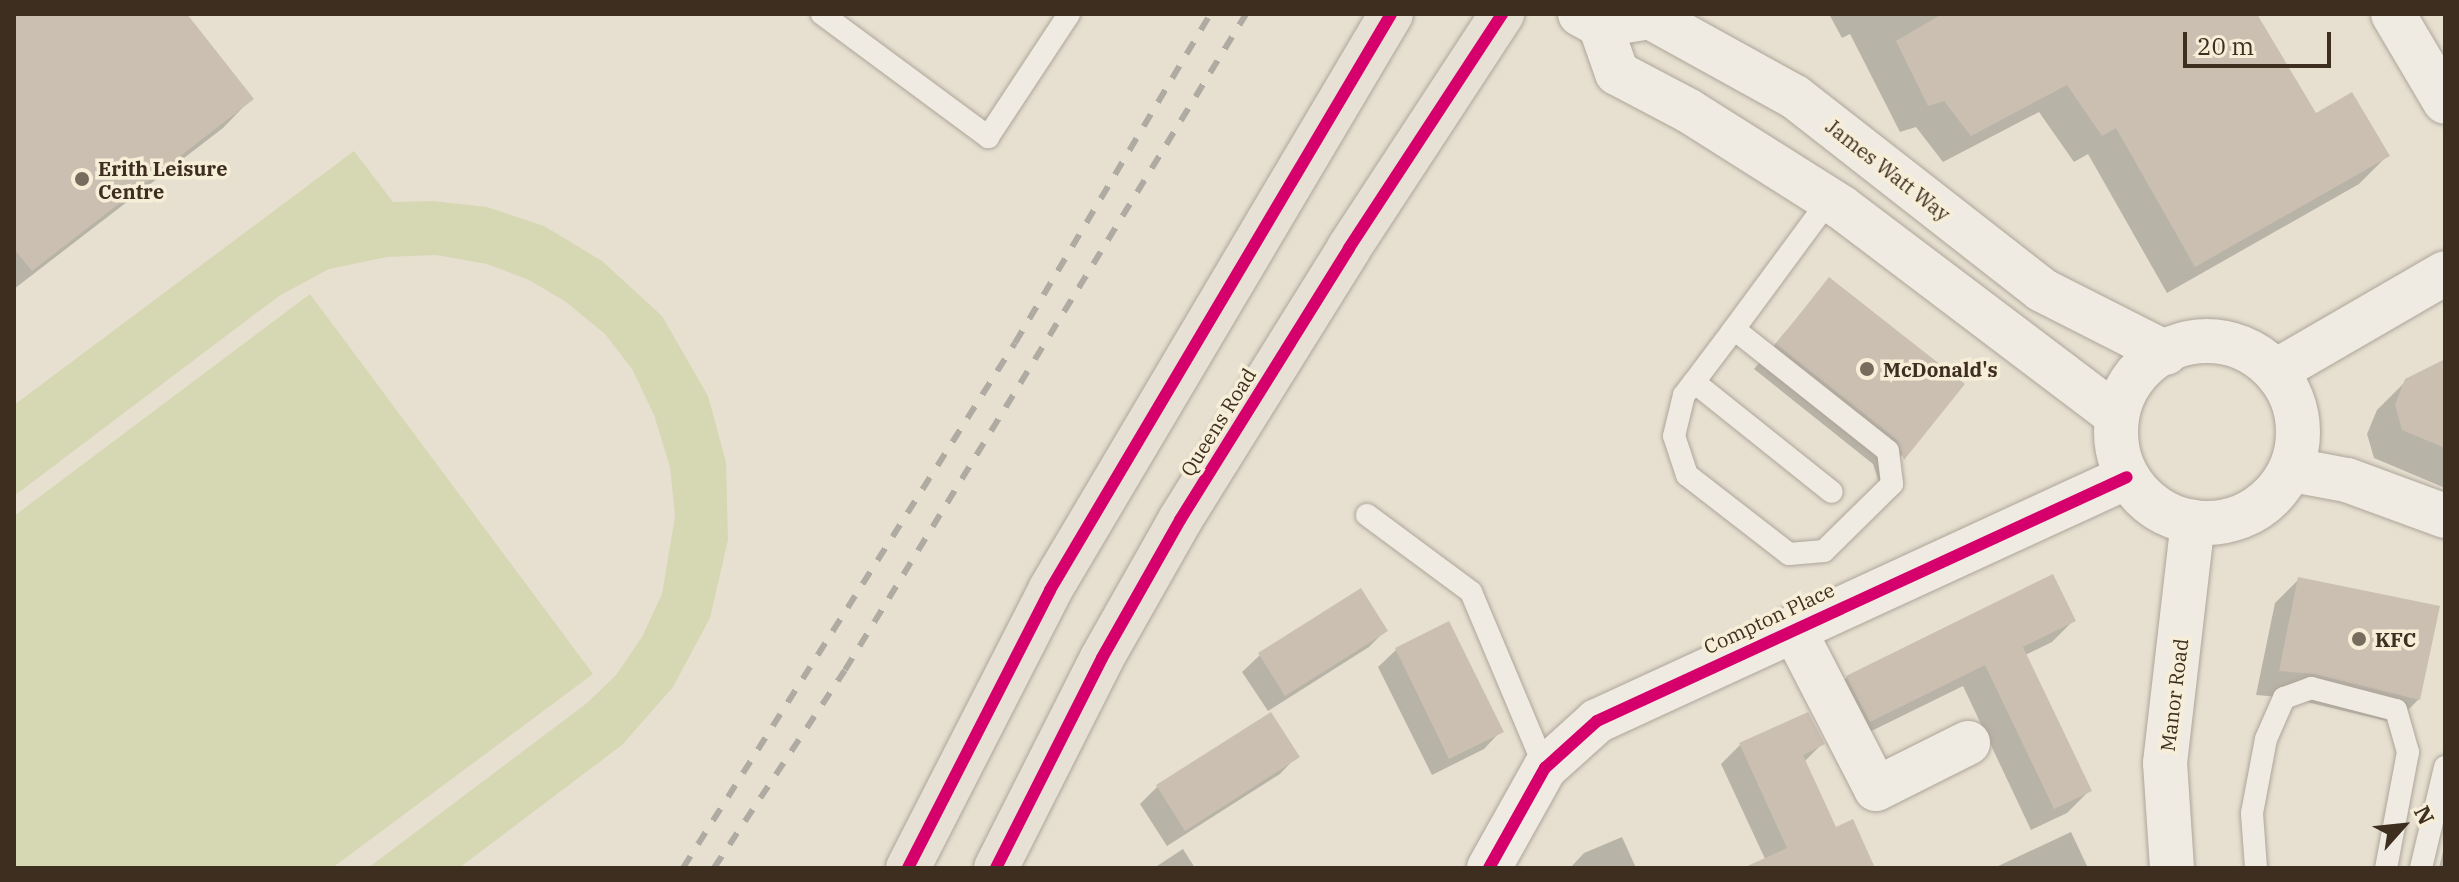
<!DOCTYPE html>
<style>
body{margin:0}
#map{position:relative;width:2459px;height:882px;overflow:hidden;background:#e7e0d1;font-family:"IBM Plex Serif",serif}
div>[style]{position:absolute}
.green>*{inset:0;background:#d6d7b3}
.shadow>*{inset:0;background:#0003}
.building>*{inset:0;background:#cbbfb2}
.roads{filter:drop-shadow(0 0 2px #ada599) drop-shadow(0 0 2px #ada599)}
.lane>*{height:22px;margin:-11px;padding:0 11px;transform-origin:11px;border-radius:11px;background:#efebe3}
.street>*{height:44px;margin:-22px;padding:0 22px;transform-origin:22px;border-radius:22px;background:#efebe3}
.secondary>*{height:44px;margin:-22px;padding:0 22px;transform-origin:22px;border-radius:22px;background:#efebe3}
.secondary>.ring{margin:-22px;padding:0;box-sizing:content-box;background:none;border:44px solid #efebe3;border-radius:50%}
.primary>*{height:44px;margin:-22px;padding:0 22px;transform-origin:22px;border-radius:22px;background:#e6e1d4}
.rail>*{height:6px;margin-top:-3px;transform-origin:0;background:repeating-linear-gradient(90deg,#afaaa2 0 14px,transparent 0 28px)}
.cycleway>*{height:12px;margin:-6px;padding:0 6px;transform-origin:6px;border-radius:6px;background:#d6006c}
.dots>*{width:22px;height:22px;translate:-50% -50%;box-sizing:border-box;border:4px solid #f7eed8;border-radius:50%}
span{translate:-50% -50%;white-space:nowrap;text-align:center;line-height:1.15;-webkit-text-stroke:7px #f7eed8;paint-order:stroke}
.poi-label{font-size:20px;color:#3d2e20;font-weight:700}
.left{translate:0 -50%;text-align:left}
.street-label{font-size:20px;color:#3d2e20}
.frame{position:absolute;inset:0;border:16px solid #3d2e20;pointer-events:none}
.north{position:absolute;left:2363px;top:786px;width:80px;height:80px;-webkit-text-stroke:6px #f7eed8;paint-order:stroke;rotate:63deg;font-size:22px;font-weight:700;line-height:32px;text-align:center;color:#3d2e20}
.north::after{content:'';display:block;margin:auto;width:28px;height:36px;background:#3d2e20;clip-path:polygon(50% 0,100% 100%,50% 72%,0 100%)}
.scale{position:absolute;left:2183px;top:32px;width:148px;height:36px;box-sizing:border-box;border:4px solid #3d2e20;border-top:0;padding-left:10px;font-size:24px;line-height:28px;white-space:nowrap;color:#3d2e20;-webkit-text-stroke:6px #f7eed8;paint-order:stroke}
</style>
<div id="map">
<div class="green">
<i style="clip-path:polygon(354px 151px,393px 202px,433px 201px,487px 207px,544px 226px,602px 261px,662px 316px,708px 396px,726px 462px,728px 540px,710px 618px,673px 687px,622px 745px,459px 868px,368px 868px,587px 703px,616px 675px,642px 637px,662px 594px,675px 516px,670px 467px,654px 415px,632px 369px,605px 334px,566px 302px,529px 280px,487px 264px,436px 255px,387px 257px,329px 269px,279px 296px,14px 496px,14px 405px)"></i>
<i style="clip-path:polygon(310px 294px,593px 674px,332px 868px,14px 868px,14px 516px)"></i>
</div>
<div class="shadow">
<i style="clip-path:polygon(14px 14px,185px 14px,251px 99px,223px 128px,14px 289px)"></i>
<i style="clip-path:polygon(1829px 14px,2255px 14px,2315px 116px,2387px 156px,2359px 184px,2167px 293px,2088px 154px,2074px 162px,2039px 112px,1943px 162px,1916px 127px,1900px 132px,1850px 34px,1842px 38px)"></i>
<i style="clip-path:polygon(1830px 279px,1962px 384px,1879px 482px,1873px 464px,1754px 369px)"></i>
<i style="clip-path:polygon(2445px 361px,2445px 488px,2374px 458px,2367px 434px,2377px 410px,2406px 381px)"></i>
<i style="clip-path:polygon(2299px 579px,2419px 699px,2395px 723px,2290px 698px,2256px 695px,2275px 603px)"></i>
<i style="clip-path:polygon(2074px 620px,2052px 642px,2025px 655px,2089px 791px,2067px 813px,2031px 830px,1963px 686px,1847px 743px,1825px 699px,1847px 677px)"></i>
<i style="clip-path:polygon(1448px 624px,1501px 731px,1484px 749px,1432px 775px,1378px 667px,1396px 650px)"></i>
<i style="clip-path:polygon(1386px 630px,1369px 647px,1268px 711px,1242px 672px,1260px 655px)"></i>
<i style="clip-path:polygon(1822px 744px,1804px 762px,1835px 830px,1873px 868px,1751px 868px,1766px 861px,1721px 764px,1740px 745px)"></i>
<i style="clip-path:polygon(1297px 756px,1280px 774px,1167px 846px,1140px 804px,1157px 787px)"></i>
<i style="clip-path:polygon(2071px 832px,2088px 868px,1994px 868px)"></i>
<i style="clip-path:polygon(1622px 837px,1636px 868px,1570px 868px,1584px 853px)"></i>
<i style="clip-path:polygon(2445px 843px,2445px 868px,2439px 868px)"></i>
<i style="clip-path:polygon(1183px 849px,1195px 868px,1154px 868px)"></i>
</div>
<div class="building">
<i style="clip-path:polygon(14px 14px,187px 14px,254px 99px,32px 271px,14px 249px)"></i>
<i style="clip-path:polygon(1942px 14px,2257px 14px,2316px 113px,2352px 92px,2390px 156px,2195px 267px,2116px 128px,2102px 136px,2067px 85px,1971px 136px,1944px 101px,1928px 106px,1896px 41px)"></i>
<i style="clip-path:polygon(1829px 277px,1965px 384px,1904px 460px,1897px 440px,1776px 344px)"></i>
<i style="clip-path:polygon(2445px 359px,2445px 448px,2402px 430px,2395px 405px,2405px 379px)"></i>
<i style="clip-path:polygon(2053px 574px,2076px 621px,2023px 647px,2092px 791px,2054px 809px,1985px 665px,1870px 722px,1846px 676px)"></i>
<i style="clip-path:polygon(2298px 577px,2440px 606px,2420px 700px,2314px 674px,2279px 671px)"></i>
<i style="clip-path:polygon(1361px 588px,1388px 631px,1285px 696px,1258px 653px)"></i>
<i style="clip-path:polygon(1449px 621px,1504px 732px,1449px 759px,1395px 648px)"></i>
<i style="clip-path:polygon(1271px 712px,1300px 757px,1185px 831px,1156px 785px)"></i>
<i style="clip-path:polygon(1808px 712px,1825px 744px,1803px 755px,1836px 827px,1853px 819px,1875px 868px,1743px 868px,1787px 848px,1739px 743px)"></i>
</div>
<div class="roads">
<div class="lane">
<i style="left:822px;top:14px;width:207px;rotate:36.5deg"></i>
<i style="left:988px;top:137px;width:147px;rotate:-56.6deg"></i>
<i style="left:1734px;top:329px;width:196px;rotate:38.4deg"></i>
<i style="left:1888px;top:451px;width:33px;rotate:83deg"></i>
<i style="left:1892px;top:484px;width:95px;rotate:135.4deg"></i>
<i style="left:1824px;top:551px;width:35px;rotate:175deg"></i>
<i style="left:1789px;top:554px;width:129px;rotate:-142.2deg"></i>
<i style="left:1687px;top:475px;width:41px;rotate:-108.4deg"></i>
<i style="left:1674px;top:436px;width:42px;rotate:-76.3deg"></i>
<i style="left:1684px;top:395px;width:16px;rotate:-52deg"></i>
<i style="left:1694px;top:382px;width:66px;rotate:-53deg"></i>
<i style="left:1734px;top:329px;width:160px;rotate:-53.6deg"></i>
<i style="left:1694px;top:382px;width:176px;rotate:38.6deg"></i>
<i style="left:1367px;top:515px;width:129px;rotate:36.5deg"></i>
<i style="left:1471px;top:592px;width:191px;rotate:67.2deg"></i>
<i style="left:2256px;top:868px;width:55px;rotate:-94.2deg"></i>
<i style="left:2252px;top:813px;width:75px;rotate:-79.3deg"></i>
<i style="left:2266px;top:739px;width:45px;rotate:-66.3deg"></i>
<i style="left:2284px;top:698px;width:29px;rotate:-20deg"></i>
<i style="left:2311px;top:688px;width:88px;rotate:14.5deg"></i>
<i style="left:2396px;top:710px;width:44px;rotate:74.1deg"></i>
<i style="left:2408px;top:752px;width:118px;rotate:100.7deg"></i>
<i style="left:2421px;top:868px;width:104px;rotate:-76.6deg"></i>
</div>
<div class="street">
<i style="left:2393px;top:14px;width:102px;rotate:59.4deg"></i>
<i style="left:2276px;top:371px;width:195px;rotate:-30.1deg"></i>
<i style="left:2293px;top:470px;width:55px;rotate:10.5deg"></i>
<i style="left:2347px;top:480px;width:104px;rotate:20.2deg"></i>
<i style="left:1793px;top:628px;width:181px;rotate:62.7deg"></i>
<i style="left:1876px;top:789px;width:103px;rotate:-26.6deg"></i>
<i style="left:1489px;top:868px;width:115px;rotate:-60.8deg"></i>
<i style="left:1545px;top:768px;width:70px;rotate:-42.1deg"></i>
<i style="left:1597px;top:721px;width:583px;rotate:-24.72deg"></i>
</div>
<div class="secondary">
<i style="left:1580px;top:14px;width:23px;rotate:29deg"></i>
<i style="left:1600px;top:25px;width:51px;rotate:-9.1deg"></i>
<i style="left:1650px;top:17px;width:166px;rotate:28.9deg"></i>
<i style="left:1795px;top:97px;width:313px;rotate:38deg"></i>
<i style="left:2042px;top:290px;width:139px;rotate:26.9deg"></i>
<i style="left:1600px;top:25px;width:51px;rotate:70.5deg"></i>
<i style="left:1617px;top:73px;width:81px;rotate:27.8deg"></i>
<i style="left:1689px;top:111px;width:180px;rotate:32.3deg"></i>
<i style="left:1841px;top:207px;width:345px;rotate:37.1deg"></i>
<i class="ring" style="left:2116px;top:341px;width:138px;height:138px"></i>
<i style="left:2172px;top:868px;width:105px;rotate:-93.8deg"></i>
<i style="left:2165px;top:763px;width:243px;rotate:-83.4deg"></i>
</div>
<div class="primary">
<i style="left:908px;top:868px;width:312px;rotate:-62.9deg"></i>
<i style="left:1050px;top:590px;width:669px;rotate:-59.37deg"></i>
<i style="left:996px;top:868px;width:235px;rotate:-63.2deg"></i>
<i style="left:1102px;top:658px;width:159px;rotate:-60.5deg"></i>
<i style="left:1180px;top:520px;width:320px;rotate:-58.1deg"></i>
<i style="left:1349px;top:248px;width:280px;rotate:-56.8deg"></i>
</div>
</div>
<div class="rail">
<i style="left:683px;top:868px;width:621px;rotate:-57.69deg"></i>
<i style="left:1015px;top:343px;width:382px;rotate:-59.3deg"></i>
<i style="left:714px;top:868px;width:237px;rotate:-56.5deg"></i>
<i style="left:845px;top:670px;width:769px;rotate:-58.56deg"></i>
</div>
<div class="cycleway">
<i style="left:908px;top:868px;width:312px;rotate:-62.9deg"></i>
<i style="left:1050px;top:590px;width:669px;rotate:-59.37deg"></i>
<i style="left:996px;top:868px;width:235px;rotate:-63.2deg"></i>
<i style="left:1102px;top:658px;width:159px;rotate:-60.5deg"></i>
<i style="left:1180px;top:520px;width:320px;rotate:-58.1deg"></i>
<i style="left:1349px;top:248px;width:280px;rotate:-56.8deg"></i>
<i style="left:1489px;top:868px;width:115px;rotate:-60.8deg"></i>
<i style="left:1545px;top:768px;width:70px;rotate:-42.1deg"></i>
<i style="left:1597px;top:721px;width:583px;rotate:-24.72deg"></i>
</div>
<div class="dots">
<i style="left:82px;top:179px;background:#786c5e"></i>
<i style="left:1867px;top:369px;background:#786c5e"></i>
<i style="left:2359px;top:639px;background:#786c5e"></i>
</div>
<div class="poi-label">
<span class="left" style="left:98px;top:180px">Erith Leisure<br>Centre</span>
<span class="left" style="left:1883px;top:369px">McDonald's</span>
<span class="left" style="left:2375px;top:639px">KFC</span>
</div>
<div class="street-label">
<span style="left:1888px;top:170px;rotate:38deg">James Watt Way</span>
<span style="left:1218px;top:422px;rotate:-58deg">Queens Road</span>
<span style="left:1769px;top:618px;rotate:-25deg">Compton Place</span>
<span style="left:2174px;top:695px;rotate:-83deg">Manor Road</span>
</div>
<div class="frame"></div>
<div class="north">N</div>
<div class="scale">20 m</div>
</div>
